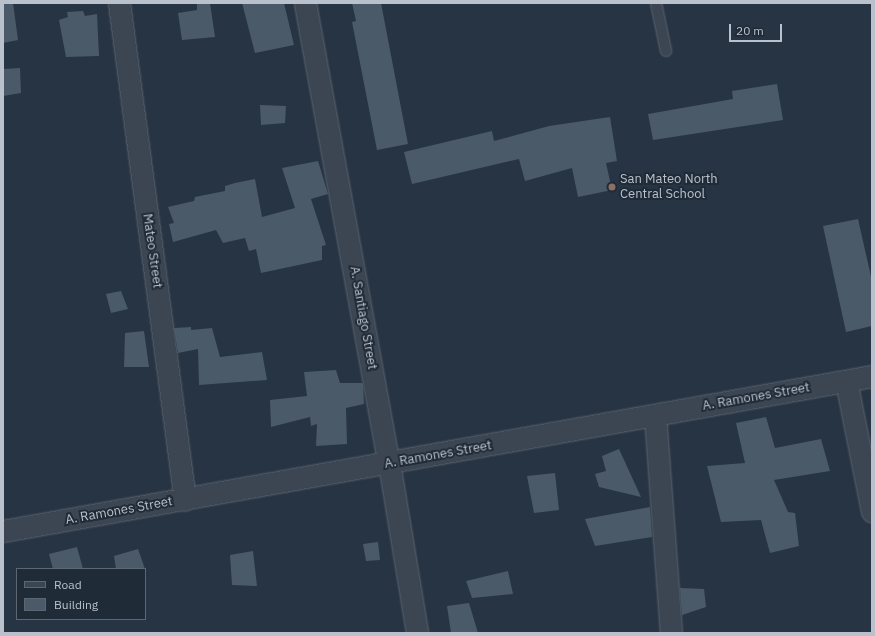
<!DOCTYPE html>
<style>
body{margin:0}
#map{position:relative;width:875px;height:636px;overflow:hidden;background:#273443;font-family:"IBM Plex Sans",sans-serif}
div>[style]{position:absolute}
.building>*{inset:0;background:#4b5a68}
.roads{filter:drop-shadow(0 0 1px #5a6470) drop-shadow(0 0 1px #5a6470)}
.service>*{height:10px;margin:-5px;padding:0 5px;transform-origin:5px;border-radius:5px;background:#3c4652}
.minor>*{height:21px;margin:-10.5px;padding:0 10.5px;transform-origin:10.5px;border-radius:10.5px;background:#3c4652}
.dots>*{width:11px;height:11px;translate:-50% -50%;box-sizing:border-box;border:2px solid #202b38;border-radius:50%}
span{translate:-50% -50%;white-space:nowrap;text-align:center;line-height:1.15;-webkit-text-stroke:4px #202b38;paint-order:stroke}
.poi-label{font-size:13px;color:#b9c1cc}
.left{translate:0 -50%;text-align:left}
.street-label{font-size:13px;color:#b9c1cc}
.frame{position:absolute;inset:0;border:4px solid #b9c1cc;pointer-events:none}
.legend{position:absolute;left:16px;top:568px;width:130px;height:52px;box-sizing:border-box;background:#202b38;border:1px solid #5d6773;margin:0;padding:5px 7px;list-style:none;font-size:12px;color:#b9c1cc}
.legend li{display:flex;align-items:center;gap:8px;height:20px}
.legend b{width:20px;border:1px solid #5d6773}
.scale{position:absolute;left:729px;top:24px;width:53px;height:18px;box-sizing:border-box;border:2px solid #b9c1cc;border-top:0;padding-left:5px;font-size:12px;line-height:14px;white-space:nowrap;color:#b9c1cc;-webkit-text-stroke:3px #202b38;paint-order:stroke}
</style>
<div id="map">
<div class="building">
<i style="clip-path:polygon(3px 3px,13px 3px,18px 40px,3px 43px)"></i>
<i style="clip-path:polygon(197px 3px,210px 3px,215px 37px,182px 40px,178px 13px,197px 10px)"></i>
<i style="clip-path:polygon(242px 3px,284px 3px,294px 45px,255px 53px)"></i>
<i style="clip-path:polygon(352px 3px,381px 3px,408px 144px,377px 150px,352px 22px,356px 21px)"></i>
<i style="clip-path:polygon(83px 11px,85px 16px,97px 14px,99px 56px,66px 57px,59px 20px,68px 17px,67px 12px)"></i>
<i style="clip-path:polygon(20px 68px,21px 93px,3px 96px,3px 69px)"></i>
<i style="clip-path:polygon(777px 84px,783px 120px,653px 140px,648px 114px,733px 99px,732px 91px)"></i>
<i style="clip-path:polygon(260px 105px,286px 106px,285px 123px,261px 125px)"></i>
<i style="clip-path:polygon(610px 117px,617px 161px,606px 163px,612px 190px,578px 197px,572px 168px,525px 181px,519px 159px,412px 184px,404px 152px,492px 131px,494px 141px,549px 126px)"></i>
<i style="clip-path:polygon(318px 161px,328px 194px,311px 199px,326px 245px,322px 246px,322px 260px,261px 273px,256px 249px,249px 251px,245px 238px,223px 243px,216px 230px,173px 242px,169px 224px,174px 223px,168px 207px,194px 201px,195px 197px,225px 191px,225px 186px,235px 183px,255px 179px,262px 217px,295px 208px,282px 168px)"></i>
<i style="clip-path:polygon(858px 219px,872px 281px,872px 326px,846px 332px,823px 226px)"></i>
<i style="clip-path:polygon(121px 291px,128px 309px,111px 313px,106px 294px)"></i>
<i style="clip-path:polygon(191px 327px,191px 330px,212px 328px,220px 357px,262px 352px,267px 380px,199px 385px,198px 349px,178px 353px,174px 328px)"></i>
<i style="clip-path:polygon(144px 331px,149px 367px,124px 367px,125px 333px)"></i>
<i style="clip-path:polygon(336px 370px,340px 383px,362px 383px,363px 385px,364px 404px,346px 408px,347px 444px,316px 446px,317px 424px,311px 426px,310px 417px,271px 427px,270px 400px,307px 396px,304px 372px)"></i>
<i style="clip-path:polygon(766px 417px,775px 448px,821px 439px,830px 471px,774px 480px,788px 512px,795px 513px,799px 546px,770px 553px,761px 520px,721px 522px,707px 466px,745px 463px,736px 423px)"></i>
<i style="clip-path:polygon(619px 449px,641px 497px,599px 487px,595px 474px,606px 471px,602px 456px)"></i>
<i style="clip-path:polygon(555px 473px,559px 510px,534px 513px,527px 476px)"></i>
<i style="clip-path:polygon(650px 507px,652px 537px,595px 546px,585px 519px)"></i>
<i style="clip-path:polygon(378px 542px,380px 560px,366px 561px,363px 544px)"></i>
<i style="clip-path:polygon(77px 547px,83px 569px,53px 569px,49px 554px)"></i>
<i style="clip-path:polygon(138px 549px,145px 569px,116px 569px,114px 556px)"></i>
<i style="clip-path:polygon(253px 551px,257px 586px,232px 585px,230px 555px)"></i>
<i style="clip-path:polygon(508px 571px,513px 594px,472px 598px,466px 581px)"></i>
<i style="clip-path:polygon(680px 588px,704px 589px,706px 607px,682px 615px)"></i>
<i style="clip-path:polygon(469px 603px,478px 633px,451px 633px,447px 606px)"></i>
</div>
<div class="roads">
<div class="service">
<i style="left:656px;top:3px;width:49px;rotate:78.2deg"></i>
</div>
<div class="minor">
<i style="left:119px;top:3px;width:501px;rotate:82.44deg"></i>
<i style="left:305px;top:3px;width:468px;rotate:79.7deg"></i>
<i style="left:389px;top:463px;width:172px;rotate:80.6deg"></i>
<i style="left:846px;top:381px;width:133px;rotate:78.7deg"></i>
<i style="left:655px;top:415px;width:219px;rotate:85.8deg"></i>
<i style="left:3px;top:531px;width:883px;rotate:-10.11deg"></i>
</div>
</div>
<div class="dots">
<i style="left:612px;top:187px;background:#8d6e63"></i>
</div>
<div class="poi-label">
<span class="left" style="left:620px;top:187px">San Mateo North<br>Central School</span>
</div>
<div class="street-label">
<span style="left:152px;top:251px;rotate:82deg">Mateo Street</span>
<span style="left:363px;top:318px;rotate:80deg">A. Santiago Street</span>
<span style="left:756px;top:397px;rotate:-10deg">A. Ramones Street</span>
<span style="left:438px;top:455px;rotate:-10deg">A. Ramones Street</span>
<span style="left:119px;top:511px;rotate:-10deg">A. Ramones Street</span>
</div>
<div class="frame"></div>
<ul class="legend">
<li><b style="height:5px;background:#3c4652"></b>Road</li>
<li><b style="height:11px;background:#4b5a68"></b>Building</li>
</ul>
<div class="scale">20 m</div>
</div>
